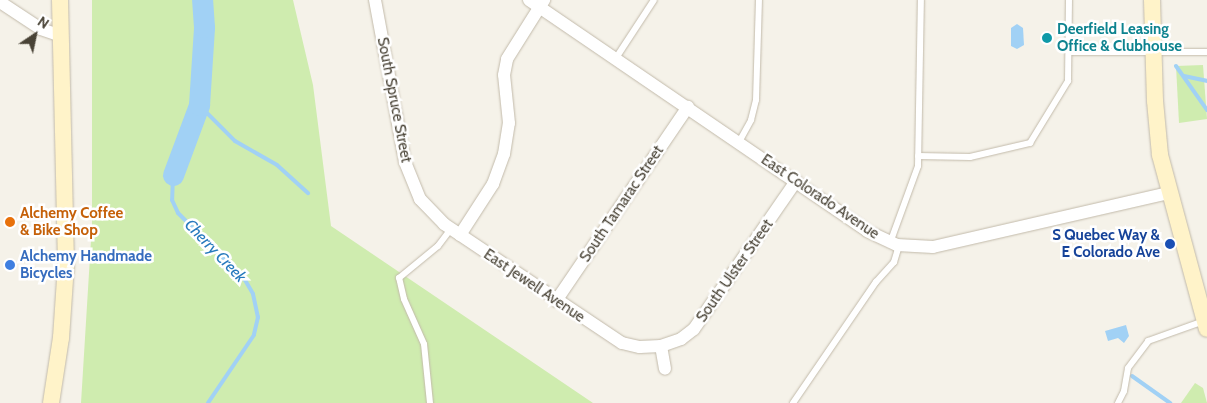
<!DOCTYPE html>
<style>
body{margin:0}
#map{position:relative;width:1207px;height:403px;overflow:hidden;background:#f5f2e9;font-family:Cabin,sans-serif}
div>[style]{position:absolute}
.green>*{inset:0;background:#cfecaf}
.water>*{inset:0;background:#a1d1f5}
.stream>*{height:4px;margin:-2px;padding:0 2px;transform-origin:2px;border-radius:2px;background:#a1d1f5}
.river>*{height:21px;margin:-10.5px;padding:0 10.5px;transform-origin:10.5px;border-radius:10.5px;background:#a1d1f5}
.roads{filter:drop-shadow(0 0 1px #c2baaa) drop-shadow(0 0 1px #c2baaa)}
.lane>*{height:6px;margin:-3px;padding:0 3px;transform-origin:3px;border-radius:3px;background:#fff}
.street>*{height:12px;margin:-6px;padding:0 6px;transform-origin:6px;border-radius:6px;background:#fff}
.secondary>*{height:16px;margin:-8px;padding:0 8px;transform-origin:8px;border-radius:8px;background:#fff3c9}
.dots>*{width:14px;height:14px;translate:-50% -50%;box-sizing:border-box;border:2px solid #fff;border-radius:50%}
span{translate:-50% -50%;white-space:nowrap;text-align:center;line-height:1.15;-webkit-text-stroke:5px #fff;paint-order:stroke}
.culture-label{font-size:15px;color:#0d838f;font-weight:700}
.left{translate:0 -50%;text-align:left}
.street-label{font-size:15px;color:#494336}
.food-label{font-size:15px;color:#c56008;font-weight:700}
.transit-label{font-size:15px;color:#164399;font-weight:700}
.right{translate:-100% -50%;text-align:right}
.shop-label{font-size:15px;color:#366cbe;font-weight:700}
.water-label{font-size:16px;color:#277abd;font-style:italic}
.north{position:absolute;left:10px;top:10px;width:50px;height:50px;-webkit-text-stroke:4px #fff;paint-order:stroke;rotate:34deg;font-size:14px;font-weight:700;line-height:20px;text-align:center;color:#494336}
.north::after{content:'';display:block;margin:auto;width:18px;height:22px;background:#494336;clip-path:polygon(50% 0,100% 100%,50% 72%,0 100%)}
</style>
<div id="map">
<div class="green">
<i style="clip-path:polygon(92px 0,293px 0,313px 85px,331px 226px,593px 403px,81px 403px,92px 224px)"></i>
<i style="clip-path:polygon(1203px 65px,1207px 119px,1179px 123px,1176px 66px)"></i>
<i style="clip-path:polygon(1195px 383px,1203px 388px,1207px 403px,1181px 403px)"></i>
</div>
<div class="water">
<i style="clip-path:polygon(1017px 24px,1023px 28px,1024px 45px,1017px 49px,1011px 46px,1011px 28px)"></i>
<i style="clip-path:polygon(1126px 325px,1129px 336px,1124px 343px,1118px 338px,1108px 341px,1105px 331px)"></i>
</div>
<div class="stream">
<i style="left:1176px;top:66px;width:54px;rotate:54.8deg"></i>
<i style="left:1184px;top:76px;width:24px;rotate:12deg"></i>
<i style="left:199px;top:105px;width:51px;rotate:45deg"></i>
<i style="left:235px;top:141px;width:48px;rotate:29.7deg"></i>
<i style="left:277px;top:165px;width:42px;rotate:42.1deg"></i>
<i style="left:173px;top:175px;width:25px;rotate:92deg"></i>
<i style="left:172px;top:200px;width:14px;rotate:65deg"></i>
<i style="left:178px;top:213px;width:95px;rotate:45deg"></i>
<i style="left:245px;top:280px;width:16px;rotate:60deg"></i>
<i style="left:253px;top:294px;width:24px;rotate:78deg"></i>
<i style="left:258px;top:317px;width:18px;rotate:103deg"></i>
<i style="left:254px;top:335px;width:82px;rotate:124.1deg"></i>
<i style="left:1132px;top:376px;width:47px;rotate:35.4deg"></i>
</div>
<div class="river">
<i style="left:173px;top:175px;width:75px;rotate:-69.6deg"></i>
<i style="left:199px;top:105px;width:78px;rotate:-86.3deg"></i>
<i style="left:204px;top:27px;width:27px;rotate:-94deg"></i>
</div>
<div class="roads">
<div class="lane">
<i style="left:1070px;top:52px;width:137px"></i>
<i style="left:616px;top:58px;width:69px;rotate:-56.8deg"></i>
<i style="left:739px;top:142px;width:25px;rotate:-61deg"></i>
<i style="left:751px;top:120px;width:21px;rotate:-76deg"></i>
<i style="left:756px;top:100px;width:100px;rotate:-88.3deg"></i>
<i style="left:918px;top:156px;width:52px;rotate:1.1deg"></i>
<i style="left:970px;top:157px;width:62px;rotate:-13.1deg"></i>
<i style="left:1030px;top:143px;width:73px;rotate:-58.5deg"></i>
<i style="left:1068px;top:81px;width:81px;rotate:-89.3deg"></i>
<i style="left:890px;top:243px;width:82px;rotate:-70deg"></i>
<i style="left:918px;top:166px;width:166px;rotate:-89deg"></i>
<i style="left:430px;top:403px;width:59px;rotate:-95.8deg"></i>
<i style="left:424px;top:344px;width:49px;rotate:-114deg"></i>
<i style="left:404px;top:299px;width:22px;rotate:-103deg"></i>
<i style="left:399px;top:278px;width:50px;rotate:-39.4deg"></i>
<i style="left:438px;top:246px;width:21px;rotate:-53deg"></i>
<i style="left:793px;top:403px;width:147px;rotate:-55.6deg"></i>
<i style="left:876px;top:282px;width:27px;rotate:-48deg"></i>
<i style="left:894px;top:262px;width:17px;rotate:-73deg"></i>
<i style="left:1118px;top:403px;width:13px;rotate:-63deg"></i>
<i style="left:1124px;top:391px;width:23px;rotate:-80deg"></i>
<i style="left:1128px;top:368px;width:34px;rotate:-53deg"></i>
<i style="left:1148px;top:341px;width:59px;rotate:-19.7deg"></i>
</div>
<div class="street">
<i style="left:375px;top:0;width:165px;rotate:79.5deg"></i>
<i style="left:405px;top:162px;width:40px;rotate:68deg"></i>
<i style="left:420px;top:199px;width:35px;rotate:46deg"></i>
<i style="left:444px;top:224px;width:214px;rotate:33.8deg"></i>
<i style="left:622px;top:343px;width:18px;rotate:13deg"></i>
<i style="left:640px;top:347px;width:21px;rotate:-3deg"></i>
<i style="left:661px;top:346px;width:21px;rotate:-19deg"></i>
<i style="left:681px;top:339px;width:16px;rotate:-38deg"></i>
<i style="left:694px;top:329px;width:180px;rotate:-55.4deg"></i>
<i style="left:529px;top:0;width:409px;rotate:34.3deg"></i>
<i style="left:867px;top:231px;width:33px;rotate:25deg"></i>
<i style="left:897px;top:245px;width:36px;rotate:3deg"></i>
<i style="left:933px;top:247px;width:241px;rotate:-12.9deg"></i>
<i style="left:0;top:2px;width:49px;rotate:33.4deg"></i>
<i style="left:41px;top:29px;width:21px;rotate:19deg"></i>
<i style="left:460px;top:235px;width:61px;rotate:-57.1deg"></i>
<i style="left:493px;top:184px;width:32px;rotate:-70deg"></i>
<i style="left:504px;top:154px;width:31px;rotate:-81deg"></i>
<i style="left:509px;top:123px;width:48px;rotate:-95.9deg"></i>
<i style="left:504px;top:75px;width:16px;rotate:-79deg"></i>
<i style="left:507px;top:59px;width:70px;rotate:-57.9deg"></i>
<i style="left:556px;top:301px;width:235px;rotate:-55.8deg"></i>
<i style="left:661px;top:346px;width:23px;rotate:80deg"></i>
</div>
<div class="secondary">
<i style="left:1152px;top:0;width:101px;rotate:88.3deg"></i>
<i style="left:1155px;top:101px;width:54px;rotate:84.7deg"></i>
<i style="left:1160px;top:155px;width:180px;rotate:74.9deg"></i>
<i style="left:51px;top:403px;width:66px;rotate:-81.3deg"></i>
<i style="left:61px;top:338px;width:74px;rotate:-86.1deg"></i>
<i style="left:66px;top:264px;width:264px;rotate:-91.3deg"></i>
</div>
</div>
<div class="dots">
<i style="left:1047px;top:38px;background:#0f9aa8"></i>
<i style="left:10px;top:222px;background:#e8710a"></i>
<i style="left:1170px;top:244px;background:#1a4fb4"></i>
<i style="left:10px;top:265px;background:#3f7fe0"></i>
</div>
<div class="culture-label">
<span class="left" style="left:1057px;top:38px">Deerfield Leasing<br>Office &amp; Clubhouse</span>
</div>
<div class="street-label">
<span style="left:394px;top:100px;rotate:79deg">South Spruce Street</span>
<span style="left:820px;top:197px;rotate:34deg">East Colorado Avenue</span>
<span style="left:622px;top:204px;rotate:-56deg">South Tamarac Street</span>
<span style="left:735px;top:271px;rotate:-55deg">South Ulster Street</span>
<span style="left:534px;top:286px;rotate:34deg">East Jewell Avenue</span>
</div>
<div class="food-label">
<span class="left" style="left:20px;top:222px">Alchemy Coffee<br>&amp; Bike Shop</span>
</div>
<div class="transit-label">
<span class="right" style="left:1160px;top:244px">S Quebec Way &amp;<br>E Colorado Ave</span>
</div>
<div class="shop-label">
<span class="left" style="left:20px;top:265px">Alchemy Handmade<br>Bicycles</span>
</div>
<div class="water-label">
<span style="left:215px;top:251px;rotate:46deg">Cherry Creek</span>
</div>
<div class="north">N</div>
</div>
